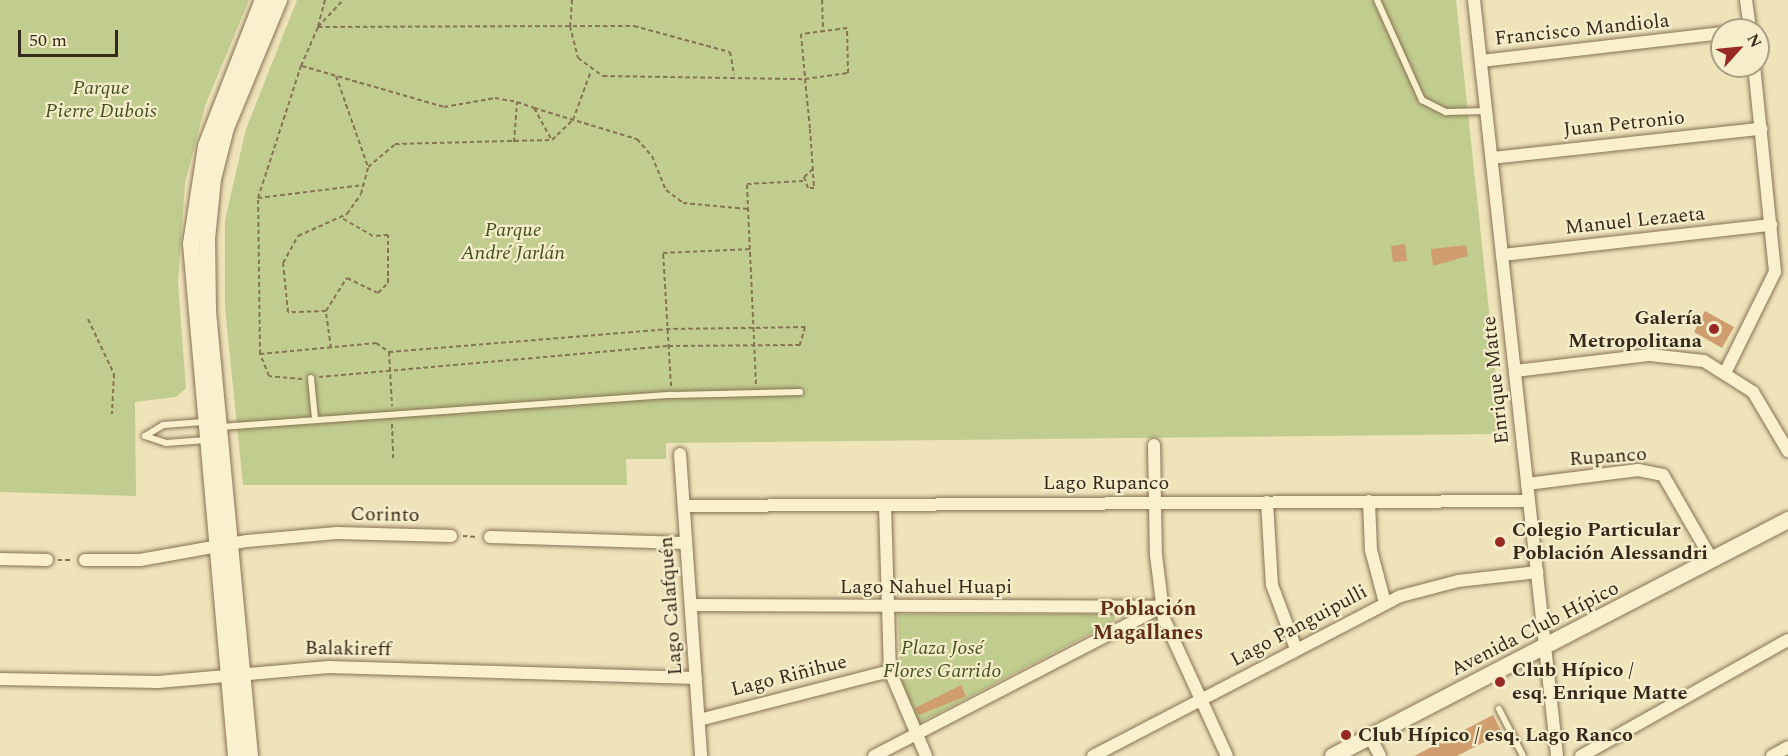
<!DOCTYPE html>
<meta charset="utf-8">
<style>
body{margin:0}
#map{position:relative;width:1788px;height:756px;overflow:hidden;background:#efe3ba;font-family:Spectral,serif}
div>[style]{position:absolute}
.green>*{inset:0;background:#c1cd8e}
.building>*{inset:0;background:#cf9d6e}
.path>*{height:2px;margin-top:-1px;transform-origin:0;background:repeating-linear-gradient(90deg,#867254 0 4.5px,transparent 0 7.5px)}
.roads{filter:drop-shadow(0 0 2px #867254) drop-shadow(0 0 2px #867254)}
.lane>*{height:6px;margin:-3px;padding:0 3px;transform-origin:3px;border-radius:3px;background:#faf0cd}
.street>*{height:12px;margin:-6px;padding:0 6px;transform-origin:6px;border-radius:6px;background:#faf0cd}
.secondary>*{height:16px;margin:-8px;padding:0 8px;transform-origin:8px;border-radius:8px;background:#faf0cd}
.dots>*{width:16px;height:16px;translate:-50% -50%;box-sizing:border-box;border:3px solid #f6edca;border-radius:50%}
span{translate:-50% -50%;white-space:nowrap;text-align:center;line-height:1.15;-webkit-text-stroke:4.5px #f6edca;paint-order:stroke}
.street-label{font-size:20px;color:#34291a}
.park-label{font-size:20px;color:#42521f;font-style:italic}
.poi-label{font-size:20px;color:#34291a;font-weight:700}
.right{translate:-100% -50%;text-align:right}
.left{translate:0 -50%;text-align:left}
.neighbourhood-label{font-size:21px;color:#632d18;font-weight:700}
.north{position:absolute;left:1710px;top:18px;width:60px;height:60px;box-sizing:border-box;background:#f6edca;border:2px solid #a89f84;border-radius:50%;rotate:63deg;font-size:16px;font-weight:700;line-height:24px;text-align:center;color:#34291a}
.north::after{content:'';display:block;margin:auto;width:21px;height:27px;background:#972922;clip-path:polygon(50% 0,100% 100%,50% 72%,0 100%)}
.scale{position:absolute;left:18px;top:30px;width:100px;height:27px;box-sizing:border-box;border:3px solid #34291a;border-top:0;padding-left:8px;font-size:18px;line-height:21px;white-space:nowrap;color:#34291a;-webkit-text-stroke:4px #f6edca;paint-order:stroke}
</style>
<div id="map">
<div class="green">
<i style="clip-path:polygon(0 0,249px 0,205px 106px,185px 183px,178px 283px,186px 388px,176px 397px,135px 402px,136px 496px,0 492px)"></i>
<i style="clip-path:polygon(297px 0,1456px 0,1502px 434px,666px 443px,666px 459px,626px 459px,627px 485px,243px 485px,225px 308px,225px 220px,246px 129px)"></i>
<i style="clip-path:polygon(898px 614px,1114px 614px,1115px 621px,919px 723px,901px 690px)"></i>
</div>
<div class="building">
<i style="clip-path:polygon(1405px 244px,1407px 261px,1393px 262px,1391px 246px)"></i>
<i style="clip-path:polygon(1466px 245px,1468px 256px,1433px 266px,1431px 249px)"></i>
<i style="clip-path:polygon(1705px 311px,1734px 327px,1722px 348px,1694px 332px)"></i>
<i style="clip-path:polygon(961px 685px,966px 696px,919px 715px,915px 708px)"></i>
<i style="clip-path:polygon(1493px 715px,1502px 733px,1457px 756px,1414px 756px)"></i>
</div>
<div class="path">
<i style="left:325px;top:0;width:28px;rotate:105deg"></i>
<i style="left:318px;top:27px;width:316px;rotate:-0.2deg"></i>
<i style="left:634px;top:26px;width:99px;rotate:15.2deg"></i>
<i style="left:730px;top:52px;width:23px;rotate:80deg"></i>
<i style="left:572px;top:0;width:26px;rotate:94deg"></i>
<i style="left:570px;top:26px;width:33px;rotate:76deg"></i>
<i style="left:578px;top:58px;width:31px;rotate:36deg"></i>
<i style="left:603px;top:76px;width:202px;rotate:0.9deg"></i>
<i style="left:805px;top:79px;width:43px;rotate:-7.9deg"></i>
<i style="left:848px;top:73px;width:45px;rotate:-91.3deg"></i>
<i style="left:847px;top:28px;width:46px;rotate:172.6deg"></i>
<i style="left:801px;top:34px;width:43px;rotate:84.7deg"></i>
<i style="left:822px;top:0;width:31px;rotate:88deg"></i>
<i style="left:302px;top:66px;width:148px;rotate:16.1deg"></i>
<i style="left:444px;top:107px;width:52px;rotate:-10deg"></i>
<i style="left:495px;top:98px;width:22px;rotate:10deg"></i>
<i style="left:336px;top:76px;width:96px;rotate:70.6deg"></i>
<i style="left:805px;top:79px;width:50px;rotate:84.3deg"></i>
<i style="left:810px;top:129px;width:59px;rotate:86.1deg"></i>
<i style="left:814px;top:188px;width:6px;rotate:180deg"></i>
<i style="left:808px;top:188px;width:12px;rotate:-110deg"></i>
<i style="left:804px;top:177px;width:12px;rotate:-42deg"></i>
<i style="left:534px;top:108px;width:108px;rotate:16.8deg"></i>
<i style="left:637px;top:139px;width:23px;rotate:49deg"></i>
<i style="left:652px;top:156px;width:37px;rotate:68deg"></i>
<i style="left:666px;top:190px;width:21px;rotate:37deg"></i>
<i style="left:683px;top:203px;width:65px;rotate:5.3deg"></i>
<i style="left:514px;top:142px;width:40px;rotate:-85.7deg"></i>
<i style="left:517px;top:102px;width:18px;rotate:19deg"></i>
<i style="left:534px;top:108px;width:37px;rotate:61deg"></i>
<i style="left:258px;top:198px;width:106px;rotate:-7.1deg"></i>
<i style="left:326px;top:311px;width:39px;rotate:-58deg"></i>
<i style="left:347px;top:278px;width:34px;rotate:26deg"></i>
<i style="left:378px;top:293px;width:14px;rotate:-45deg"></i>
<i style="left:388px;top:283px;width:48px;rotate:-90deg"></i>
<i style="left:388px;top:235px;width:15px;rotate:176deg"></i>
<i style="left:373px;top:236px;width:36px;rotate:-150deg"></i>
<i style="left:88px;top:319px;width:61px;rotate:64.7deg"></i>
<i style="left:114px;top:374px;width:40px;rotate:92.9deg"></i>
<i style="left:331px;top:348px;width:37px;rotate:-98deg"></i>
<i style="left:326px;top:311px;width:38px;rotate:178deg"></i>
<i style="left:288px;top:312px;width:49px;rotate:-95.8deg"></i>
<i style="left:283px;top:263px;width:31px;rotate:-61deg"></i>
<i style="left:298px;top:236px;width:54px;rotate:-24.2deg"></i>
<i style="left:347px;top:214px;width:24px;rotate:-55deg"></i>
<i style="left:361px;top:194px;width:28px;rotate:-75deg"></i>
<i style="left:368px;top:167px;width:35px;rotate:-40deg"></i>
<i style="left:395px;top:144px;width:157px;rotate:-1.5deg"></i>
<i style="left:552px;top:140px;width:29px;rotate:-44deg"></i>
<i style="left:573px;top:120px;width:52px;rotate:-69.8deg"></i>
<i style="left:389px;top:352px;width:54px;rotate:86.8deg"></i>
<i style="left:260px;top:354px;width:117px;rotate:-5.4deg"></i>
<i style="left:376px;top:343px;width:16px;rotate:35deg"></i>
<i style="left:389px;top:352px;width:278px;rotate:-4.7deg"></i>
<i style="left:666px;top:329px;width:139px;rotate:-0.8deg"></i>
<i style="left:805px;top:327px;width:19px;rotate:106deg"></i>
<i style="left:800px;top:345px;width:133px;rotate:179.6deg"></i>
<i style="left:667px;top:346px;width:349px;rotate:174.9deg"></i>
<i style="left:302px;top:379px;width:33px;rotate:-175deg"></i>
<i style="left:269px;top:376px;width:24px;rotate:-112deg"></i>
<i style="left:260px;top:354px;width:156px;rotate:-90.7deg"></i>
<i style="left:258px;top:198px;width:139px;rotate:-72deg"></i>
<i style="left:301px;top:66px;width:43px;rotate:-66.4deg"></i>
<i style="left:318px;top:27px;width:37px;rotate:-47deg"></i>
<i style="left:756px;top:384px;width:200px;rotate:-92.6deg"></i>
<i style="left:747px;top:184px;width:56px;rotate:-3.1deg"></i>
<i style="left:671px;top:386px;width:133px;rotate:-93.4deg"></i>
<i style="left:663px;top:253px;width:89px;rotate:-2.6deg"></i>
<i style="left:392px;top:424px;width:34px;rotate:88deg"></i>
<i style="left:463px;top:536px;width:15px;rotate:4deg"></i>
<i style="left:58px;top:560px;width:15px"></i>
</div>
<div class="roads">
<div class="lane">
<i style="left:1377px;top:0;width:110px;rotate:65.8deg"></i>
<i style="left:1422px;top:100px;width:27px;rotate:27deg"></i>
<i style="left:1446px;top:112px;width:41px;rotate:-1.4deg"></i>
<i style="left:311px;top:378px;width:41px;rotate:84.4deg"></i>
<i style="left:220px;top:427px;width:452px;rotate:-4.1deg"></i>
<i style="left:671px;top:395px;width:129px;rotate:-1.3deg"></i>
<i style="left:145px;top:436px;width:22px;rotate:18deg"></i>
<i style="left:166px;top:443px;width:40px;rotate:-4.3deg"></i>
<i style="left:145px;top:436px;width:21px;rotate:-31deg"></i>
<i style="left:163px;top:425px;width:41px;rotate:-4.2deg"></i>
<i style="left:1499px;top:709px;width:53px;rotate:62.9deg"></i>
</div>
<div class="street">
<i style="left:1474px;top:0;width:761px;rotate:83.73deg"></i>
<i style="left:1746px;top:0;width:30px;rotate:82deg"></i>
<i style="left:1481px;top:61px;width:243px;rotate:-6.6deg"></i>
<i style="left:1492px;top:158px;width:271px;rotate:-6.2deg"></i>
<i style="left:1502px;top:255px;width:271px;rotate:-6.4deg"></i>
<i style="left:1515px;top:371px;width:136px;rotate:-6.8deg"></i>
<i style="left:1650px;top:355px;width:54px;rotate:6.3deg"></i>
<i style="left:1704px;top:361px;width:58px;rotate:32.3deg"></i>
<i style="left:1753px;top:392px;width:69px;rotate:59.3deg"></i>
<i style="left:1726px;top:371px;width:110px;rotate:-63.7deg"></i>
<i style="left:1775px;top:272px;width:207px;rotate:-95.8deg"></i>
<i style="left:1154px;top:445px;width:110px;rotate:89deg"></i>
<i style="left:1156px;top:555px;width:64px;rotate:82.9deg"></i>
<i style="left:1164px;top:619px;width:151px;rotate:65.3deg"></i>
<i style="left:680px;top:454px;width:303px;rotate:86deg"></i>
<i style="left:1527px;top:484px;width:112px;rotate:-7.2deg"></i>
<i style="left:1638px;top:470px;width:25px;rotate:11deg"></i>
<i style="left:1663px;top:475px;width:98px;rotate:60deg"></i>
<i style="left:1369px;top:501px;width:49px;rotate:87.7deg"></i>
<i style="left:1371px;top:550px;width:55px;rotate:75.2deg"></i>
<i style="left:1267px;top:502px;width:83px;rotate:86.6deg"></i>
<i style="left:1272px;top:585px;width:68px;rotate:69.4deg"></i>
<i style="left:885px;top:505px;width:166px;rotate:88.3deg"></i>
<i style="left:890px;top:671px;width:92px;rotate:67deg"></i>
<i style="left:684px;top:506px;width:845px;rotate:-0.34deg"></i>
<i style="left:490px;top:537px;width:196px;rotate:1.8deg"></i>
<i style="left:0;top:559px;width:47px;rotate:1.2deg"></i>
<i style="left:85px;top:560px;width:55px"></i>
<i style="left:140px;top:560px;width:109px;rotate:-10.1deg"></i>
<i style="left:247px;top:541px;width:90px;rotate:-5.1deg"></i>
<i style="left:337px;top:533px;width:114px;rotate:1.5deg"></i>
<i style="left:691px;top:605px;width:471px;rotate:0.2deg"></i>
<i style="left:0;top:679px;width:158px;rotate:1.1deg"></i>
<i style="left:158px;top:682px;width:171px;rotate:-5deg"></i>
<i style="left:328px;top:667px;width:368px;rotate:1.7deg"></i>
<i style="left:699px;top:720px;width:197px;rotate:-14.4deg"></i>
<i style="left:1370px;top:737px;width:21px;rotate:62deg"></i>
<i style="left:874px;top:756px;width:320px;rotate:-27.4deg"></i>
<i style="left:1093px;top:756px;width:347px;rotate:-27.5deg"></i>
<i style="left:1401px;top:596px;width:59px;rotate:-14.7deg"></i>
<i style="left:1458px;top:581px;width:80px;rotate:-6.5deg"></i>
<i style="left:1581px;top:756px;width:237px;rotate:-29.3deg"></i>
<i style="left:1772px;top:756px;width:18px;rotate:-29deg"></i>
</div>
<div class="secondary">
<i style="left:236px;top:756px;width:514px;rotate:-95.02deg"></i>
<i style="left:191px;top:244px;width:99px;rotate:-81.3deg"></i>
<i style="left:206px;top:146px;width:157px;rotate:-68.7deg"></i>
<i style="left:250px;top:756px;width:449px;rotate:-95.4deg"></i>
<i style="left:208px;top:309px;width:70px;rotate:-90.8deg"></i>
<i style="left:207px;top:239px;width:60px;rotate:-84.3deg"></i>
<i style="left:213px;top:179px;width:53px;rotate:-75.7deg"></i>
<i style="left:226px;top:128px;width:139px;rotate:-67.5deg"></i>
<i style="left:1333px;top:756px;width:513px;rotate:-27.41deg"></i>
</div>
</div>
<div class="dots">
<i style="left:1714px;top:329px;background:#972922"></i>
<i style="left:1500px;top:542px;background:#972922"></i>
<i style="left:1500px;top:682px;background:#972922"></i>
<i style="left:1346px;top:735px;background:#972922"></i>
</div>
<div class="street-label">
<span style="left:1582px;top:30px;rotate:-6deg">Francisco Mandiola</span>
<span style="left:1624px;top:124px;rotate:-6deg">Juan Petronio</span>
<span style="left:1635px;top:221px;rotate:-6deg">Manuel Lezaeta</span>
<span style="left:1496px;top:380px;rotate:-96deg">Enrique Matte</span>
<span style="left:1608px;top:457px;rotate:-4deg">Rupanco</span>
<span style="left:1106px;top:483px">Lago Rupanco</span>
<span style="left:385px;top:515px;rotate:1deg">Corinto</span>
<span style="left:926px;top:587px">Lago Nahuel Huapi</span>
<span style="left:671px;top:606px;rotate:-94deg">Lago Calafquén</span>
<span style="left:1299px;top:626px;rotate:-28deg">Lago Panguipulli</span>
<span style="left:1535px;top:629px;rotate:-27deg">Avenida Club Hípico</span>
<span style="left:348px;top:649px;rotate:1deg">Balakireff</span>
<span style="left:789px;top:676px;rotate:-14deg">Lago Riñihue</span>
</div>
<div class="park-label">
<span style="left:101px;top:100px">Parque<br>Pierre Dubois</span>
<span style="left:513px;top:242px">Parque<br>André Jarlán</span>
<span style="left:942px;top:660px">Plaza José<br>Flores Garrido</span>
</div>
<div class="poi-label">
<span class="right" style="left:1702px;top:330px">Galería<br>Metropolitana</span>
<span class="left" style="left:1512px;top:542px">Colegio Particular<br>Población Alessandri</span>
<span class="left" style="left:1512px;top:682px">Club Hípico /<br>esq. Enrique Matte</span>
<span class="left" style="left:1358px;top:735px">Club Hípico / esq. Lago Ranco</span>
</div>
<div class="neighbourhood-label">
<span style="left:1148px;top:621px">Población<br>Magallanes</span>
</div>
<div class="north">N</div>
<div class="scale">50 m</div>
</div>
